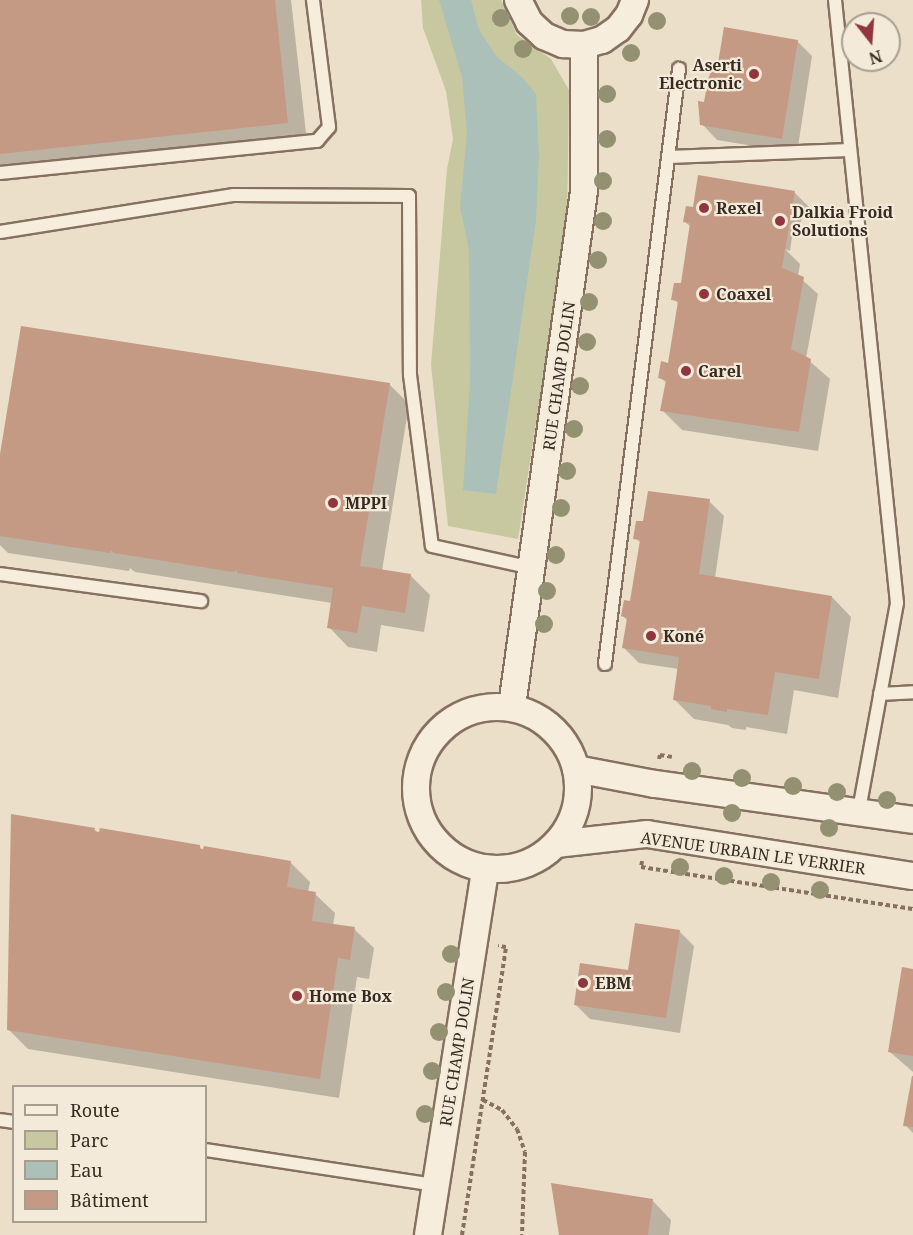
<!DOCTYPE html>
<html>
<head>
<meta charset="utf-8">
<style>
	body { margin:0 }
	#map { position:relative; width:913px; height:1235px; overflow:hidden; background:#ebdfca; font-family:"Noto Serif",serif }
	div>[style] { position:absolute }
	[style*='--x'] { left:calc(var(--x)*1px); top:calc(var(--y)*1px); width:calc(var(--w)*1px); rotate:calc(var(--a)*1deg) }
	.green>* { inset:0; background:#c7c89f }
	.water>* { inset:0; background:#aac0b8 }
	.shadow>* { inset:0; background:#0003 }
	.building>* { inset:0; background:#c59a84 }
	.path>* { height:4px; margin-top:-2px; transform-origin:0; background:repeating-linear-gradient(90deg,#867160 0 4.5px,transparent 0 7.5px) }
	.roads { filter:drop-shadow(2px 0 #867160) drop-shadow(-2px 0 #867160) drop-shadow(0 2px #867160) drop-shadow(0 -2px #867160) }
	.service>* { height:12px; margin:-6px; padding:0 6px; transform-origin:6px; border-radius:6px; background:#f6eddd }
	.minor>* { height:26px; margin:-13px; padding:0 13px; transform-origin:13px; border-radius:13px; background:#f6eddd }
	.minor>.ring { margin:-13px; padding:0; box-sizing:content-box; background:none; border:26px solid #f6eddd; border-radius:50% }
	.trees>* { width:18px; height:18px; margin:-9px; border-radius:50%; background:#949173 }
	.dots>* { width:16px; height:16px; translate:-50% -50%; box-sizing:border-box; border:3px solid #f3ead9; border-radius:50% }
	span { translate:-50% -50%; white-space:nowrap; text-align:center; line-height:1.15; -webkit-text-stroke:4.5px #f3ead9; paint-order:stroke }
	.poi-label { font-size:16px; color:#382b22; font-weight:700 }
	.right { translate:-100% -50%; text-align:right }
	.left { translate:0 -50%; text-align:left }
	.street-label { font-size:16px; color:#382b22 }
	.legend { position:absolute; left:12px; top:1085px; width:195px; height:138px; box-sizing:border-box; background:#f3ead9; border:2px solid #a89e90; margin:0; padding:8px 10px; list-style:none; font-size:18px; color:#382b22 }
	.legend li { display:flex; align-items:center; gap:12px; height:30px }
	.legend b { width:30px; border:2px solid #a89e90 }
	.north { position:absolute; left:841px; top:12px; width:60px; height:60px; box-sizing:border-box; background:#f3ead9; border:2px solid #a89e90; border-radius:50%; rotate:163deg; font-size:16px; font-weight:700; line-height:24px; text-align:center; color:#382b22 }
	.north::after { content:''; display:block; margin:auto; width:21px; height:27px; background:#8f363e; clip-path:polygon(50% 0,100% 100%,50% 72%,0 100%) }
</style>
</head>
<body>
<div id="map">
	<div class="green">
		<div style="clip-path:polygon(421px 0,501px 0,517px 35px,551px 59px,569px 90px,567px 223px,518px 539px,448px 526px,431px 365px,447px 169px,453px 139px,446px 91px,423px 28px)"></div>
	</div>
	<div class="water">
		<div style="clip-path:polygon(439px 0,471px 0,479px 30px,497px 57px,522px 77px,536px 94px,539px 156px,536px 220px,496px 494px,463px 490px,470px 382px,469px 250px,460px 207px,467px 133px,462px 77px)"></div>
	</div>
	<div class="shadow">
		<div style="clip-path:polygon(0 0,291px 0,307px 142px,0 175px)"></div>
		<div style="clip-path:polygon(797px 41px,812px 56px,797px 153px,717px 140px,702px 124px,705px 103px,718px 70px)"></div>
		<div style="clip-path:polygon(794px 192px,809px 207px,792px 237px,790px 251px,785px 249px,800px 264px,798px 276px,818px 294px,806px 358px,830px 379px,818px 451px,682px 430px,662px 410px,667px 383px,660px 378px,670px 364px,679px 304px,673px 299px,682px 287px,690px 226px,685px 222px,692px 208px)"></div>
		<div style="clip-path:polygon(389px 384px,409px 404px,382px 571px,410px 575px,430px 595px,424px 632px,381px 625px,377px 652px,348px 647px,329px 627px,332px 603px,135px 572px,130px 568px,129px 571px,8px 553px,0 545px,0 463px)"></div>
		<div style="clip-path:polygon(709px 501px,724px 516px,715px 578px,832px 597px,851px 617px,838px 698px,794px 690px,787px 734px,746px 727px,746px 730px,732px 728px,728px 725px,694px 719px,675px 700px,679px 669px,639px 663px,624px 648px,628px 621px,623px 616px,631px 604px,641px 543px,635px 538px,642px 523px)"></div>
		<div style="clip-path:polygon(94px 829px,100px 835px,200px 847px,204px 852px,290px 862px,310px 882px,308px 892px,315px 894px,335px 913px,333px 925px,354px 929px,374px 948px,369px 979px,357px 977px,339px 1098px,28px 1049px,9px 1030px)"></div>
		<div style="clip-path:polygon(679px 931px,694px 946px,680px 1033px,590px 1019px,575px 1004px,629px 972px)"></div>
		<div style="clip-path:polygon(913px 971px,913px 1072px,890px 1052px)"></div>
		<div style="clip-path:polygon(913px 1078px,913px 1133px,905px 1125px)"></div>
		<div style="clip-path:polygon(652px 1200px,671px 1220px,669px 1235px,560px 1235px)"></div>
	</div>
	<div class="building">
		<div style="clip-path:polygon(0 0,275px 0,288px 123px,0 154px)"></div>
		<div style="clip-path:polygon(724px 27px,798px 40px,782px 139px,700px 125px,698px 101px,704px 102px,708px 80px,712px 68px,717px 69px)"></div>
		<div style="clip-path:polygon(698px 175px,795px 191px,782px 268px,804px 277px,791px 349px,811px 359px,799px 432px,660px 411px,666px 380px,658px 378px,661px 361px,668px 363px,678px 301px,671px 300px,674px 283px,681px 283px,690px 223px,683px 222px,686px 206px,693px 207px)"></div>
		<div style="clip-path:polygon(21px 326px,390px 383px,360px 566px,411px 574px,405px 613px,362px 606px,357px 633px,327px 628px,333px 588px,237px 573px,237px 570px,233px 572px,114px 553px,111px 550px,110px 553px,0 536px,0 454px)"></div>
		<div style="clip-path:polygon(648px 491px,710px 499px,699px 574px,832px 596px,819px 679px,775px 672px,768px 715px,727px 709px,727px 712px,711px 709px,711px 706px,673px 700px,679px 657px,622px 648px,627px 618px,621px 616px,624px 600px,630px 601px,640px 540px,633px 539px,636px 521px,643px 521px)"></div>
		<div style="clip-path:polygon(11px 814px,95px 828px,94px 831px,99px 832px,100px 828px,200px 845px,200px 849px,203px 849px,204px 846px,291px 861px,287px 887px,316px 892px,312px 921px,355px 927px,350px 960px,338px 958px,320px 1079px,7px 1030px)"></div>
		<div style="clip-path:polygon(635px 923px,680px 930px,666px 1018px,574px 1005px,580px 963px,628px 970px)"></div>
		<div style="clip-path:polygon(902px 967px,913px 969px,913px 1056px,888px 1052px)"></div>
		<div style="clip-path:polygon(912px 1076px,913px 1076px,913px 1127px,903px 1126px)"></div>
		<div style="clip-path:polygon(551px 1183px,653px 1199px,648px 1235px,559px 1235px)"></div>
	</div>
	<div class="path">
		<div style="--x:659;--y:759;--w:4;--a:-76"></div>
		<div style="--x:660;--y:755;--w:12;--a:9"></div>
		<div style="--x:642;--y:861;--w:6;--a:99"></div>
		<div style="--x:641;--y:867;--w:275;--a:8.8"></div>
		<div style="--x:483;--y:1100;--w:21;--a:28"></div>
		<div style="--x:502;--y:1110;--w:24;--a:52"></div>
		<div style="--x:517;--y:1129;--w:24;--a:71"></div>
		<div style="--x:525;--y:1152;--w:83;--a:92.1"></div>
		<div style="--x:462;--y:1235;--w:291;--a:-81.3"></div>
		<div style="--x:506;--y:947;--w:8;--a:-173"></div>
	</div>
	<div class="roads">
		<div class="service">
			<div style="--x:835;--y:0;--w:606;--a:84.13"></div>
			<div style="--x:897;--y:603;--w:211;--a:100.4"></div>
			<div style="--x:668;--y:157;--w:182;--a:-2.2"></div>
			<div style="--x:0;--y:173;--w:319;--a:-5.8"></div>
			<div style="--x:317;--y:141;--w:18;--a:-49"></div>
			<div style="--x:329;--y:127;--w:128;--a:-97.2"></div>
			<div style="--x:0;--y:232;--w:237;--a:-9"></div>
			<div style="--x:234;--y:195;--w:175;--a:0.3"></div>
			<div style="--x:409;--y:196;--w:179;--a:89.7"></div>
			<div style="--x:410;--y:375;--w:172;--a:82.7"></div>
			<div style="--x:432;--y:546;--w:102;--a:12.4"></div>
			<div style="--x:0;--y:574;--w:203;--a:7.7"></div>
			<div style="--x:605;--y:664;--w:600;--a:-82.91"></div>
			<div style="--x:880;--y:694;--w:33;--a:-3"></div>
			<div style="--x:0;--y:1120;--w:14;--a:8"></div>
			<div style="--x:206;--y:1150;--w:233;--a:8.7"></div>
		</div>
		<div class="minor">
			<div style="--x:518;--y:0;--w:25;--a:63"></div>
			<div style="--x:529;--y:22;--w:21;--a:43"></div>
			<div style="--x:544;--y:36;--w:21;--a:23"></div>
			<div style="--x:563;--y:44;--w:21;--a:3"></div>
			<div style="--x:584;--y:45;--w:19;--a:-16"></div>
			<div style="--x:602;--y:40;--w:19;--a:-35"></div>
			<div style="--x:618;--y:29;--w:18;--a:-52"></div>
			<div style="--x:629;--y:15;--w:16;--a:-68"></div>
			<div style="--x:512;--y:706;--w:520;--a:-82.04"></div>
			<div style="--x:584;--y:191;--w:146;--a:-90"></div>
			<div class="ring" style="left:416px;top:707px;width:136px;height:136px"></div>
			<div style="--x:576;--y:769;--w:80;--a:10.8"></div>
			<div style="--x:655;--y:784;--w:260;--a:7.9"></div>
			<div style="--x:556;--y:844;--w:92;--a:-6.3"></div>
			<div style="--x:647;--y:834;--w:269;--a:9"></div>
			<div style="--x:428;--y:1235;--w:370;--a:-81.1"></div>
		</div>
	</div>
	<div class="trees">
		<div style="left:570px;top:16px"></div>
		<div style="left:591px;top:17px"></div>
		<div style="left:501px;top:18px"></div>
		<div style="left:657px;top:21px"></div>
		<div style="left:523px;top:49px"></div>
		<div style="left:631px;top:53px"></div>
		<div style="left:607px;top:94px"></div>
		<div style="left:607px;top:139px"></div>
		<div style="left:603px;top:181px"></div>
		<div style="left:603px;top:221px"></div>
		<div style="left:598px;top:260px"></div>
		<div style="left:589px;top:302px"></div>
		<div style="left:587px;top:342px"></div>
		<div style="left:580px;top:386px"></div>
		<div style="left:574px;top:429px"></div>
		<div style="left:567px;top:471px"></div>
		<div style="left:561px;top:508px"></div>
		<div style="left:556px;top:555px"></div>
		<div style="left:547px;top:591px"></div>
		<div style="left:544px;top:624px"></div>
		<div style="left:692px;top:771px"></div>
		<div style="left:742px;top:778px"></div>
		<div style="left:793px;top:786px"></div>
		<div style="left:837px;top:792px"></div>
		<div style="left:887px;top:800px"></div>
		<div style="left:732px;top:813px"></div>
		<div style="left:829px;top:828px"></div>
		<div style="left:680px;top:867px"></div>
		<div style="left:724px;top:876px"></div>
		<div style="left:771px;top:882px"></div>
		<div style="left:820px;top:890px"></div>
		<div style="left:451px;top:954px"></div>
		<div style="left:446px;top:992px"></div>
		<div style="left:439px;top:1032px"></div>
		<div style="left:432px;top:1071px"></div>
		<div style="left:425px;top:1114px"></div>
	</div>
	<div class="dots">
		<div style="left:754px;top:74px;background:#8f363e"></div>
		<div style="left:704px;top:208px;background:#8f363e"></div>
		<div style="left:780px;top:221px;background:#8f363e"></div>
		<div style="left:704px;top:294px;background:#8f363e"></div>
		<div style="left:686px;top:371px;background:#8f363e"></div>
		<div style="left:333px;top:503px;background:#8f363e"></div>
		<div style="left:651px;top:636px;background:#8f363e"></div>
		<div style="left:583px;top:983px;background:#8f363e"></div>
		<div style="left:297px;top:996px;background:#8f363e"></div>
	</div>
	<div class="poi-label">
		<span class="right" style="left:742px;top:74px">Aserti<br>Electronic</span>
		<span class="left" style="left:716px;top:208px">Rexel</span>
		<span class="left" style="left:792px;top:221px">Dalkia Froid<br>Solutions</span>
		<span class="left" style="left:716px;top:294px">Coaxel</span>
		<span class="left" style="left:698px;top:371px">Carel</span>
		<span class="left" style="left:345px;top:503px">MPPI</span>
		<span class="left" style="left:663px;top:636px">Koné</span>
		<span class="left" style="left:595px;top:983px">EBM</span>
		<span class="left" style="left:309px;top:996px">Home Box</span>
	</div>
	<div class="street-label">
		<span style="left:559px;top:376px;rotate:-82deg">RUE CHAMP DOLIN</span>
		<span style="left:753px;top:853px;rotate:8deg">AVENUE URBAIN LE VERRIER</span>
		<span style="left:457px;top:1052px;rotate:-81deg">RUE CHAMP DOLIN</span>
	</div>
	<ul class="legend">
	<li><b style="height:8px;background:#f6eddd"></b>Route</li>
	<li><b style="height:16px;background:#c7c89f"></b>Parc</li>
	<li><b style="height:16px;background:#aac0b8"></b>Eau</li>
	<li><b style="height:16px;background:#c59a84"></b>Bâtiment</li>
	</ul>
	<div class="north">N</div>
</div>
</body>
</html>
